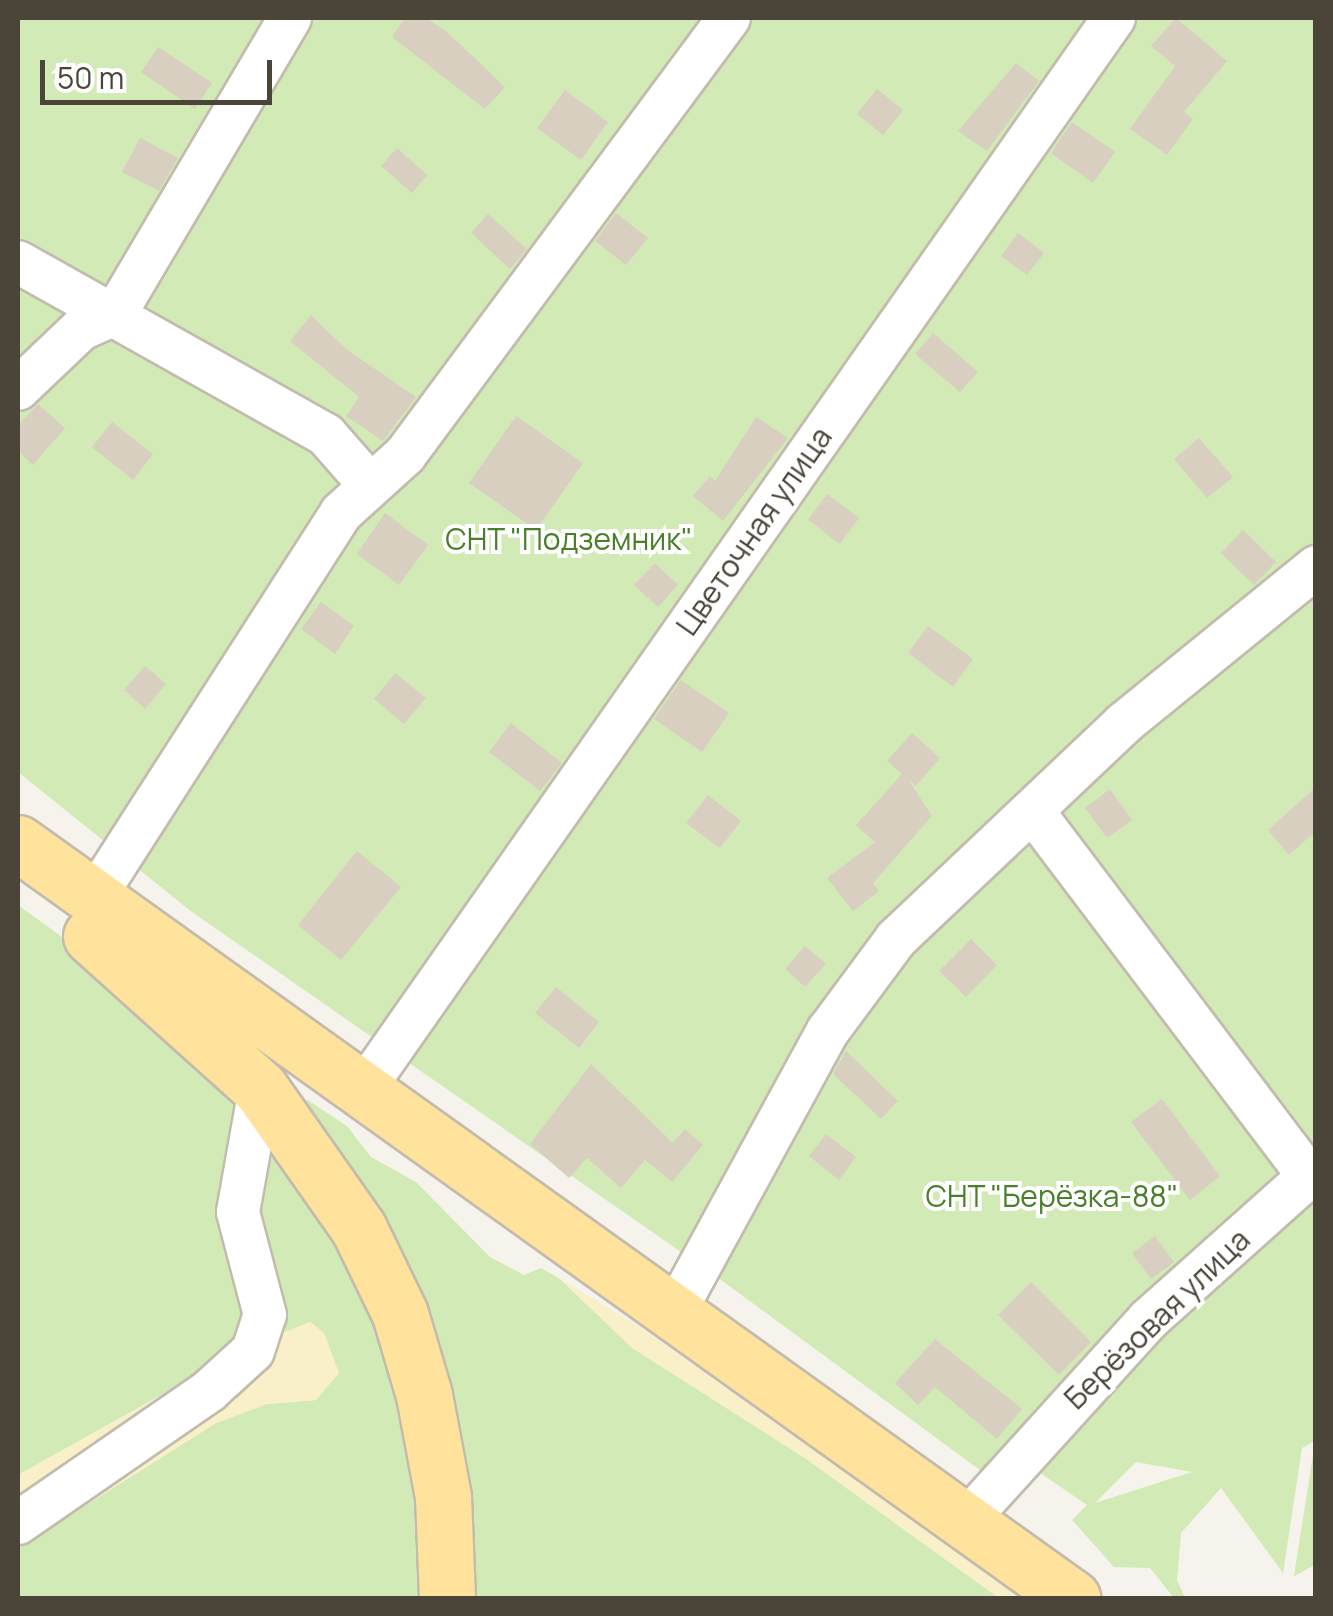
<!DOCTYPE html>
<html>
<head>
<meta charset="utf-8">
<style>
	body { margin:0 }
	#map { position:relative; width:1333px; height:1616px; overflow:hidden; background:#f6f3ec; font-family:Manrope,sans-serif }
	div>[style] { position:absolute }
	[style*='--x'] { left:calc(var(--x)*1px); top:calc(var(--y)*1px); width:calc(var(--w)*1px); rotate:calc(var(--a)*1deg) }
	.green>* { inset:0; background:#d2eab5 }
	.sand>* { inset:0; background:#f9efc9 }
	.building>* { inset:0; background:#d8cfc1 }
	.roads { filter:drop-shadow(2px 0 #c2bbae) drop-shadow(-2px 0 #c2bbae) drop-shadow(0 2px #c2bbae) drop-shadow(0 -2px #c2bbae) }
	.minor>* { height:42px; margin:-21px; padding:0 21px; transform-origin:21px; border-radius:21px; background:#fff }
	.major>* { height:55px; margin:-27.5px; padding:0 27.5px; transform-origin:27.5px; border-radius:27.5px; background:#ffe39c }
	span { translate:-50% -50%; white-space:nowrap; text-align:center; line-height:1.15; -webkit-text-stroke:8px #fff; paint-order:stroke }
	.street-label { font-size:30px; color:#4b4439 }
	.park-label { font-size:30px; color:#4a7f2a }
	.frame { position:absolute; inset:0; border:20px solid #4b4439; pointer-events:none }
	.scale { position:absolute; left:40px; top:60px; width:232px; height:45px; box-sizing:border-box; border:5px solid #4b4439; border-top:0; padding-left:12px; font-size:30px; line-height:35px; white-space:nowrap; color:#4b4439; -webkit-text-stroke:8px #fff; paint-order:stroke }
</style>
</head>
<body>
<div id="map">
	<div class="green">
		<div style="clip-path:polygon(evenodd,18px 18px,1315px 18px,1316px 1440px,1302px 1448px,1283px 1573px,1221px 1488px,1181px 1533px,1177px 1580px,1185px 1598px,1174px 1598px,1150px 1568px,1114px 1567px,1072px 1520px,1087px 1505px,1036px 1470px,1014px 1495px,717px 1277px,192px 912px,18px 772px,18px 18px,1136px 1462px,1192px 1472px,1095px 1503px,1136px 1462px)"></div>
		<div style="clip-path:polygon(18px 905px,80px 950px,240px 1100px,251px 1319px,213px 1366px,18px 1475px)"></div>
		<div style="clip-path:polygon(306px 1099px,347px 1126px,371px 1157px,416px 1182px,490px 1257px,524px 1275px,541px 1268px,560px 1279px,633px 1348px,805px 1458px,999px 1598px,469px 1598px)"></div>
		<div style="clip-path:polygon(284px 1156px,343px 1245px,397px 1379px,421px 1521px,424px 1598px,18px 1598px,18px 1548px,216px 1423px,267px 1404px,316px 1400px,324px 1334px,310px 1322px,285px 1332px,276px 1324px,251px 1185px,268px 1159px)"></div>
		<div style="clip-path:polygon(1315px 1442px,1315px 1565px,1294px 1576px)"></div>
	</div>
	<div class="sand">
		<div style="clip-path:polygon(240px 1100px,284px 1156px,267px 1159px,251px 1185px,276px 1324px,285px 1332px,310px 1322px,324px 1333px,339px 1373px,316px 1400px,267px 1404px,216px 1423px,18px 1548px,18px 1475px,213px 1367px,251px 1319px)"></div>
		<div style="clip-path:polygon(560px 1279px,643px 1329px,1023px 1598px,999px 1598px,805px 1458px,632px 1348px)"></div>
	</div>
	<div class="building">
		<div style="clip-path:polygon(405px 18px,426px 18px,446px 31px,505px 87px,485px 109px,392px 37px)"></div>
		<div style="clip-path:polygon(1176px 18px,1227px 61px,1184px 112px,1193px 119px,1167px 155px,1130px 129px,1175px 66px,1151px 46px)"></div>
		<div style="clip-path:polygon(158px 47px,212px 83px,195px 109px,141px 72px)"></div>
		<div style="clip-path:polygon(1016px 63px,1039px 81px,987px 151px,958px 131px)"></div>
		<div style="clip-path:polygon(877px 89px,903px 110px,883px 135px,857px 114px)"></div>
		<div style="clip-path:polygon(565px 90px,608px 122px,581px 160px,537px 128px)"></div>
		<div style="clip-path:polygon(1072px 122px,1115px 152px,1093px 183px,1051px 153px)"></div>
		<div style="clip-path:polygon(140px 138px,178px 158px,159px 191px,122px 172px)"></div>
		<div style="clip-path:polygon(397px 148px,427px 175px,412px 193px,381px 166px)"></div>
		<div style="clip-path:polygon(616px 213px,648px 238px,626px 265px,595px 241px)"></div>
		<div style="clip-path:polygon(488px 214px,527px 249px,510px 269px,471px 233px)"></div>
		<div style="clip-path:polygon(1018px 233px,1044px 253px,1027px 275px,1001px 256px)"></div>
		<div style="clip-path:polygon(311px 315px,346px 349px,416px 397px,383px 441px,346px 416px,359px 397px,290px 341px)"></div>
		<div style="clip-path:polygon(933px 333px,978px 372px,960px 392px,915px 354px)"></div>
		<div style="clip-path:polygon(38px 404px,65px 428px,33px 465px,18px 451px,18px 425px)"></div>
		<div style="clip-path:polygon(516px 416px,583px 463px,536px 530px,469px 483px)"></div>
		<div style="clip-path:polygon(756px 417px,788px 438px,723px 521px,693px 496px,710px 476px,715px 481px)"></div>
		<div style="clip-path:polygon(112px 422px,153px 454px,133px 480px,92px 447px)"></div>
		<div style="clip-path:polygon(1199px 438px,1233px 477px,1207px 498px,1174px 459px)"></div>
		<div style="clip-path:polygon(827px 494px,859px 518px,840px 544px,808px 520px)"></div>
		<div style="clip-path:polygon(385px 513px,428px 545px,399px 585px,357px 554px)"></div>
		<div style="clip-path:polygon(1243px 530px,1276px 562px,1254px 585px,1221px 553px)"></div>
		<div style="clip-path:polygon(655px 563px,678px 585px,658px 607px,634px 585px)"></div>
		<div style="clip-path:polygon(321px 602px,354px 626px,335px 654px,301px 629px)"></div>
		<div style="clip-path:polygon(928px 626px,973px 659px,953px 687px,908px 653px)"></div>
		<div style="clip-path:polygon(145px 666px,166px 684px,145px 709px,124px 690px)"></div>
		<div style="clip-path:polygon(395px 673px,426px 698px,404px 724px,374px 699px)"></div>
		<div style="clip-path:polygon(681px 680px,729px 713px,702px 752px,654px 719px)"></div>
		<div style="clip-path:polygon(511px 723px,562px 763px,540px 791px,489px 752px)"></div>
		<div style="clip-path:polygon(912px 733px,940px 758px,916px 786px,908px 779px,932px 816px,873px 883px,879px 891px,853px 911px,827px 878px,875px 842px,856px 825px,902px 774px,887px 761px)"></div>
		<div style="clip-path:polygon(1316px 787px,1316px 831px,1289px 855px,1268px 830px)"></div>
		<div style="clip-path:polygon(1110px 789px,1132px 820px,1107px 838px,1085px 808px)"></div>
		<div style="clip-path:polygon(708px 795px,741px 821px,720px 848px,686px 823px)"></div>
		<div style="clip-path:polygon(357px 851px,401px 887px,341px 960px,298px 925px)"></div>
		<div style="clip-path:polygon(971px 939px,997px 965px,966px 997px,939px 971px)"></div>
		<div style="clip-path:polygon(805px 946px,826px 964px,805px 987px,785px 969px)"></div>
		<div style="clip-path:polygon(556px 987px,599px 1022px,579px 1048px,535px 1013px)"></div>
		<div style="clip-path:polygon(846px 1051px,898px 1101px,881px 1119px,833px 1074px)"></div>
		<div style="clip-path:polygon(591px 1064px,673px 1143px,685px 1129px,703px 1145px,672px 1182px,645px 1160px,621px 1188px,587px 1158px,569px 1178px,530px 1144px)"></div>
		<div style="clip-path:polygon(1162px 1099px,1220px 1176px,1190px 1200px,1131px 1122px)"></div>
		<div style="clip-path:polygon(826px 1134px,856px 1157px,839px 1180px,809px 1156px)"></div>
		<div style="clip-path:polygon(1155px 1236px,1174px 1262px,1151px 1279px,1132px 1253px)"></div>
		<div style="clip-path:polygon(1031px 1282px,1091px 1342px,1059px 1375px,998px 1315px)"></div>
		<div style="clip-path:polygon(935px 1339px,1022px 1409px,997px 1439px,935px 1387px,918px 1405px,895px 1383px)"></div>
	</div>
	<div class="roads">
		<div class="minor">
			<div style="--x:18;--y:262;--w:353;--a:29.3"></div>
			<div style="--x:326;--y:435;--w:65;--a:48.7"></div>
			<div style="--x:18;--y:389;--w:87;--a:-43.6"></div>
			<div style="--x:81;--y:329;--w:37;--a:-24"></div>
			<div style="--x:115;--y:314;--w:344;--a:-59.4"></div>
			<div style="--x:1034;--y:813;--w:456;--a:52.9"></div>
			<div style="--x:94;--y:898;--w:457;--a:-57.3"></div>
			<div style="--x:341;--y:513;--w:86;--a:-42.2"></div>
			<div style="--x:405;--y:455;--w:544;--a:-53.45"></div>
			<div style="--x:363;--y:1090;--w:1309;--a:-54.99"></div>
			<div style="--x:674;--y:1313;--w:321;--a:-61.4"></div>
			<div style="--x:828;--y:1031;--w:114;--a:-53.5"></div>
			<div style="--x:896;--y:939;--w:313;--a:-43.4"></div>
			<div style="--x:1123;--y:724;--w:249;--a:-39.1"></div>
			<div style="--x:965;--y:1522;--w:273;--a:-47.8"></div>
			<div style="--x:1148;--y:1320;--w:225;--a:-41.8"></div>
			<div style="--x:18;--y:1523;--w:232;--a:-34.6"></div>
			<div style="--x:209;--y:1391;--w:59;--a:-42.3"></div>
			<div style="--x:253;--y:1351;--w:38;--a:-72"></div>
			<div style="--x:265;--y:1315;--w:106;--a:-104.7"></div>
			<div style="--x:238;--y:1212;--w:126;--a:-79.9"></div>
		</div>
		<div class="major">
			<div style="--x:18;--y:843;--w:1297;--a:35.61"></div>
			<div style="--x:91;--y:936;--w:227;--a:42"></div>
			<div style="--x:260;--y:1088;--w:172;--a:54.9"></div>
			<div style="--x:359;--y:1229;--w:94;--a:64.2"></div>
			<div style="--x:400;--y:1314;--w:84;--a:73.5"></div>
			<div style="--x:424;--y:1395;--w:104;--a:79.4"></div>
			<div style="--x:443;--y:1497;--w:101;--a:87.7"></div>
		</div>
	</div>
	<div class="street-label">
		<span style="left:754px;top:531px;rotate:-55deg">Цветочная улица</span>
		<span style="left:1157px;top:1319px;rotate:-44deg">Берёзовая улица</span>
	</div>
	<div class="park-label">
		<span style="left:569px;top:539px">СНТ "Подземник"</span>
		<span style="left:1052px;top:1196px">СНТ "Берёзка-88"</span>
	</div>
	<div class="frame"></div>
	<div class="scale">50 m</div>
</div>
</body>
</html>
